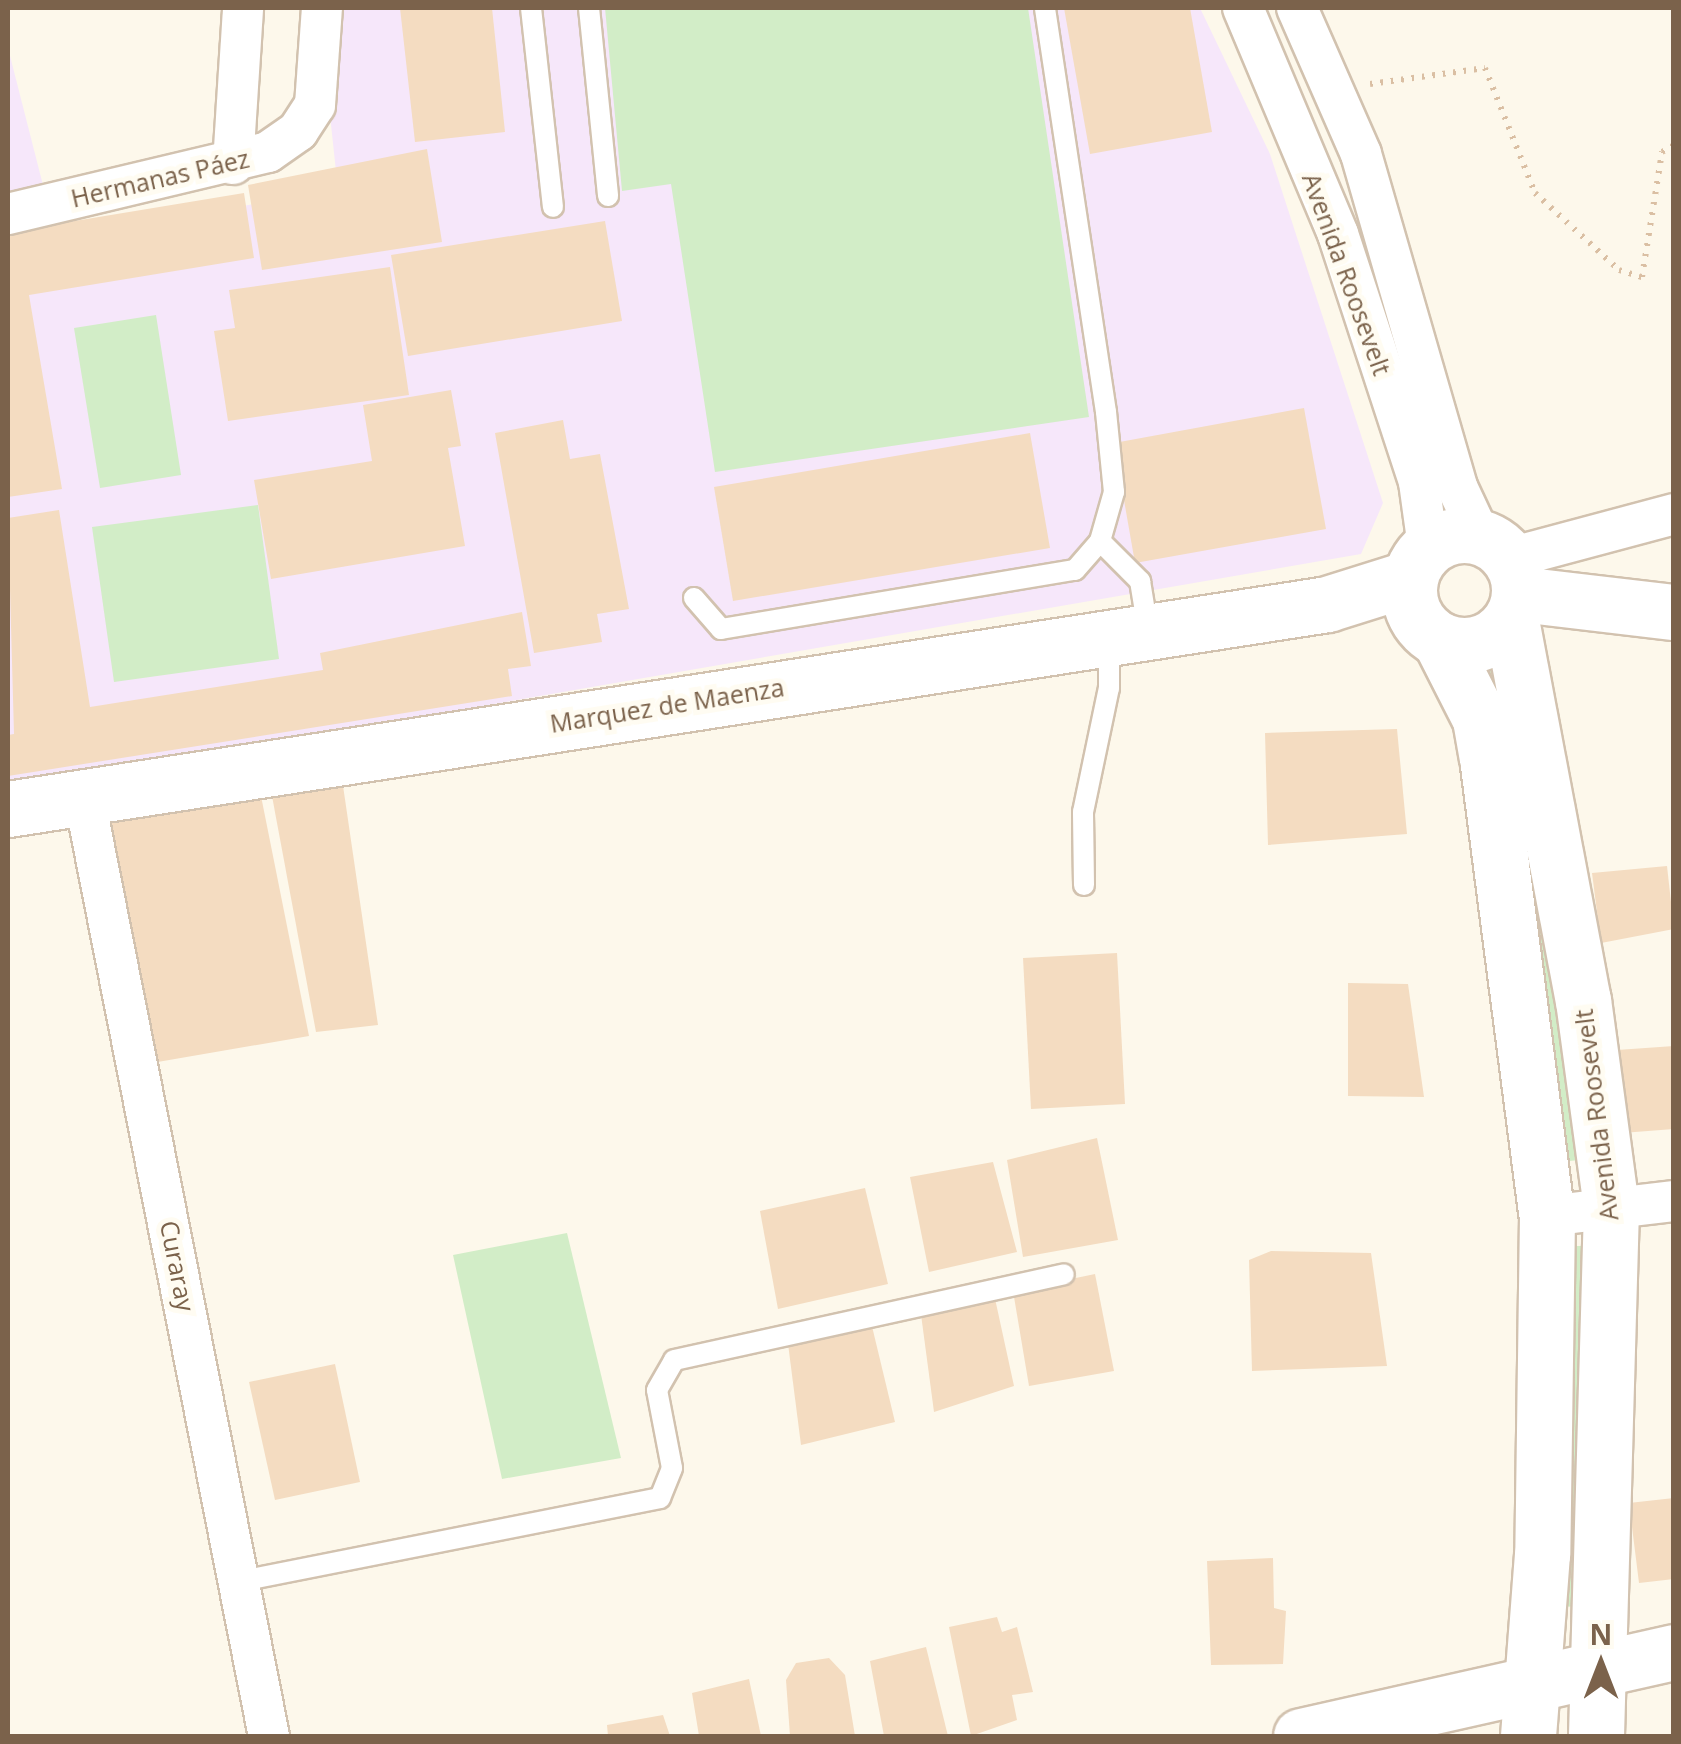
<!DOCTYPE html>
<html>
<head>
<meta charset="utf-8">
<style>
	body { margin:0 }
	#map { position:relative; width:1681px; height:1744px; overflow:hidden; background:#fdf8eb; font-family:"Open Sans",sans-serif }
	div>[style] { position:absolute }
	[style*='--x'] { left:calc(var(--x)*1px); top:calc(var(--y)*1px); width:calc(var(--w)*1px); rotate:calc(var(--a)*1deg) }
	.education>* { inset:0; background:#f6e7fa }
	.green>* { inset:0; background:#d2edc7 }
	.building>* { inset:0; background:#f4dcc1 }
	.path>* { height:6px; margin-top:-3px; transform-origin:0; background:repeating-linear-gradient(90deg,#dabfa3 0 2.5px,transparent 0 10.5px) }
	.roads { filter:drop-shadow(2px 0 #d2c2af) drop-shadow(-2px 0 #d2c2af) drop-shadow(0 2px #d2c2af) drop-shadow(0 -2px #d2c2af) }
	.lane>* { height:20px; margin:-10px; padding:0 10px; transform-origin:10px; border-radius:10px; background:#fff }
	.street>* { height:40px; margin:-20px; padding:0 20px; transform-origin:20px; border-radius:20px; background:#fff }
	.secondary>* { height:55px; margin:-27.5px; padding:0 27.5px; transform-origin:27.5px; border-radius:27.5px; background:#fff }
	.secondary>.ring { margin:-27.5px; padding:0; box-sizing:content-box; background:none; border:55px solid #fff; border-radius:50% }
	span { translate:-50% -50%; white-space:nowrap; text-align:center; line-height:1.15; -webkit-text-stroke:10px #fffcf2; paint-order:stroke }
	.street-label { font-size:25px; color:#7b624b }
	.frame { position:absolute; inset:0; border:10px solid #7b624b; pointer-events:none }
	.north { position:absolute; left:1551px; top:1614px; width:100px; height:100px; -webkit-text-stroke:8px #fffcf2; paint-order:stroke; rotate:0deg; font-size:28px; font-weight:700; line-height:40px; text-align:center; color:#7b624b }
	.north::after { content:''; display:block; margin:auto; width:35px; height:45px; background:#7b624b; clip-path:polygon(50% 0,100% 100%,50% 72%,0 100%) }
</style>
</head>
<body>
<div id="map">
	<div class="education">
		<div style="clip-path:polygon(333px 8px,1200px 8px,1270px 154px,1383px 503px,1361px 554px,8px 788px,8px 245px,338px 190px,326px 78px)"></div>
		<div style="clip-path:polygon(8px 48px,45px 193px,8px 201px)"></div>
	</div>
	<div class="green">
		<div style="clip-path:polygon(605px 8px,1028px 8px,1089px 417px,715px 472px,671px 184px,622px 191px)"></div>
		<div style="clip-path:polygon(156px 315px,181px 475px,100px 488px,74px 328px)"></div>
		<div style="clip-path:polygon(258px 505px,279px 659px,114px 682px,92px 527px)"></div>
		<div style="clip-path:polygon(1512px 651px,1580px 1160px,1558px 1162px,1512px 737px,1483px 654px)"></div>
		<div style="clip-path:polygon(567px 1233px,621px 1458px,502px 1479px,453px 1255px)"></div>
		<div style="clip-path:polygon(1560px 1246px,1597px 1246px,1587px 1608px,1562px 1606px)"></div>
	</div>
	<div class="building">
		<div style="clip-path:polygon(400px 8px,492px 8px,505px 132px,415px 142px)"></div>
		<div style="clip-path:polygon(1064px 8px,1190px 8px,1212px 132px,1090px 154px)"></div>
		<div style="clip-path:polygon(427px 149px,442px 242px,262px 270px,248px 185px)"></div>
		<div style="clip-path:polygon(244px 193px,254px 258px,29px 295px,62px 489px,8px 497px,8px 232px)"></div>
		<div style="clip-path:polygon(605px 221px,622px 321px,408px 356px,391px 255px)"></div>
		<div style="clip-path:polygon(390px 267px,409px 395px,228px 421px,214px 331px,235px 328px,229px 290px)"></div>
		<div style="clip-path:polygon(451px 390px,461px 446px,448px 448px,465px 546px,271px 579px,254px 480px,372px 461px,363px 405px)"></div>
		<div style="clip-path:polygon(1304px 408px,1326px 529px,1135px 563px,1114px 443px)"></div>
		<div style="clip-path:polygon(563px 420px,570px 459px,600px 454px,629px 609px,597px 614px,602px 642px,534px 653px,495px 433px)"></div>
		<div style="clip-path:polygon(1030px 433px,1050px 548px,733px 601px,714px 487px)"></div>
		<div style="clip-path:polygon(59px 510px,90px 707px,323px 670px,320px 653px,522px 612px,531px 666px,508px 669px,512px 696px,8px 776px,8px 735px,14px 734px,8px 518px)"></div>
		<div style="clip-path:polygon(1397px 729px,1407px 834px,1268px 845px,1265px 733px)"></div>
		<div style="clip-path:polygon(341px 772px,378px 1025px,316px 1032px,269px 780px)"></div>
		<div style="clip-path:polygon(257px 776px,309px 1036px,146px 1064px,95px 804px)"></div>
		<div style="clip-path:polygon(1667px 866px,1674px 929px,1601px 943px,1592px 873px)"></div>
		<div style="clip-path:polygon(1117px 953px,1125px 1104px,1031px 1109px,1023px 958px)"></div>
		<div style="clip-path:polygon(1348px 983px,1408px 984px,1424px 1097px,1348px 1096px)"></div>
		<div style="clip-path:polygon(1674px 1046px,1674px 1129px,1622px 1133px,1617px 1050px)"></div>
		<div style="clip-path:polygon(1097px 1138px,1118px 1240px,1023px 1257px,1007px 1160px)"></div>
		<div style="clip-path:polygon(993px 1162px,1017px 1252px,929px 1272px,910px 1177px)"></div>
		<div style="clip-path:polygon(865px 1188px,888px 1284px,778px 1309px,760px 1211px)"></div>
		<div style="clip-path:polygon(1271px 1251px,1371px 1253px,1387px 1366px,1252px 1371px,1249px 1260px)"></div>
		<div style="clip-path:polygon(1095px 1274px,1114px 1371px,1029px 1386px,1013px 1291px)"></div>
		<div style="clip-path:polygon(994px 1294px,1014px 1386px,934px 1412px,920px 1307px)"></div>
		<div style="clip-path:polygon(870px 1318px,895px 1422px,801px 1445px,787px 1336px)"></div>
		<div style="clip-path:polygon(335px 1364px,360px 1482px,275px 1500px,249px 1382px)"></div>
		<div style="clip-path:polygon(1674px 1498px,1674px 1579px,1639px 1583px,1629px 1503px)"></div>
		<div style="clip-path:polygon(1273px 1558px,1274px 1608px,1286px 1611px,1283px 1664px,1211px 1665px,1207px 1561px)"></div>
		<div style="clip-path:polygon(997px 1617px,1002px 1632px,1017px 1627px,1033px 1692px,1012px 1695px,1017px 1720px,971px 1736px,949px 1627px)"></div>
		<div style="clip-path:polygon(926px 1647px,948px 1736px,884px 1736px,870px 1661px)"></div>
		<div style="clip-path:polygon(829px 1658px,845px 1675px,855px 1736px,790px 1736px,786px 1680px,796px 1663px)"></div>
		<div style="clip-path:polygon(749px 1679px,761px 1736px,699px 1736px,692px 1693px)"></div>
		<div style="clip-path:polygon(663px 1715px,670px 1736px,608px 1736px,607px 1725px)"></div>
	</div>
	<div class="path">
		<div style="--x:1370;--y:84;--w:116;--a:-7.9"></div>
		<div style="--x:1485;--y:68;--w:135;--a:68.2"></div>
		<div style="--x:1535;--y:193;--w:114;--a:42.5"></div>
		<div style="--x:1619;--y:270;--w:24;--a:17"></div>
		<div style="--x:1642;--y:277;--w:127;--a:-80.9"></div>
		<div style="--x:1662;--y:152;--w:14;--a:-30"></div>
	</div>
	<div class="roads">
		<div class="lane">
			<div style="--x:531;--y:8;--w:200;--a:83.7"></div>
			<div style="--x:589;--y:8;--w:189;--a:84.2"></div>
			<div style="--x:1100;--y:541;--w:57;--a:45"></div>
			<div style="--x:1140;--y:581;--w:50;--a:80.7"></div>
			<div style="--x:694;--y:598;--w:41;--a:48.9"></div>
			<div style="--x:721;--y:629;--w:359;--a:-9.5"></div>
			<div style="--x:1075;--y:570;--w:38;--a:-49"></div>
			<div style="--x:1100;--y:541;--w:51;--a:-74.1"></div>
			<div style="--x:1114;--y:492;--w:80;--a:-95.7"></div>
			<div style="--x:1106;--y:412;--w:409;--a:-98.6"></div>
			<div style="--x:1084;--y:885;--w:73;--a:-90.8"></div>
			<div style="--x:1083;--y:812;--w:127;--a:-78.2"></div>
			<div style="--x:1109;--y:688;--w:48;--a:-90"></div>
			<div style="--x:241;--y:1581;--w:427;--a:-11.2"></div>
			<div style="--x:660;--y:1498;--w:32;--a:-68"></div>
			<div style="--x:672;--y:1468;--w:79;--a:-100.9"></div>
			<div style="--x:657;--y:1390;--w:34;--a:-60"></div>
			<div style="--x:674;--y:1360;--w:399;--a:-12.4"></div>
		</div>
		<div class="street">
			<div style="--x:1243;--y:8;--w:245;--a:67.2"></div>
			<div style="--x:1338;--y:234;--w:261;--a:71.9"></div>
			<div style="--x:1419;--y:482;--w:66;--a:82.1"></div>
			<div style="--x:1297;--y:8;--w:159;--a:66.3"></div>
			<div style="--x:1361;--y:154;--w:347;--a:73.9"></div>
			<div style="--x:1457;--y:487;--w:54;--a:64.9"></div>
			<div style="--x:233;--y:164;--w:156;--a:-86.3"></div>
			<div style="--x:8;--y:214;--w:267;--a:-13.4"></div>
			<div style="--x:268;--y:152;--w:37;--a:-35"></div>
			<div style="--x:298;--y:131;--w:31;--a:-57"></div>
			<div style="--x:315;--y:105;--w:97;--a:-85.9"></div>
			<div style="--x:1510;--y:558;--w:170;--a:-15"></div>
			<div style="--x:84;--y:796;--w:958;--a:78.87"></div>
			<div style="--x:1547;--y:1216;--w:128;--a:-6.7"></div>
		</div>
		<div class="secondary">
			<div class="ring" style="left:1409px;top:535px;width:55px;height:55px"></div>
			<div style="--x:1520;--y:594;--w:155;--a:6.7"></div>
			<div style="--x:1511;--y:620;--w:387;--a:79.3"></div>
			<div style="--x:1583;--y:1000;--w:210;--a:82.3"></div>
			<div style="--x:1611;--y:1208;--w:528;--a:91.63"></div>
			<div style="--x:1440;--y:640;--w:89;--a:63.1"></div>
			<div style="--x:1480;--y:719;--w:39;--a:80"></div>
			<div style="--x:1487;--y:757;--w:463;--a:82.6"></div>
			<div style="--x:1547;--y:1216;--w:338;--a:90.8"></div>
			<div style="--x:1542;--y:1554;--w:183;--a:94.4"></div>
			<div style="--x:8;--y:809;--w:1335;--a:-8.83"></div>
			<div style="--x:1327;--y:604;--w:87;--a:-17.4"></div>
			<div style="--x:1301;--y:1736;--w:382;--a:-12.7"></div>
		</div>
	</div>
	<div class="street-label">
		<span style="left:160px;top:178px;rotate:-13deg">Hermanas Páez</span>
		<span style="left:1347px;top:274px;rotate:70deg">Avenida Roosevelt</span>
		<span style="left:667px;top:705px;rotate:-9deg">Marquez de Maenza</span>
		<span style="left:1596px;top:1115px;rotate:-97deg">Avenida Roosevelt</span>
		<span style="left:178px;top:1266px;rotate:79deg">Curaray</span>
	</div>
	<div class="frame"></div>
	<div class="north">N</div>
</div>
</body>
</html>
